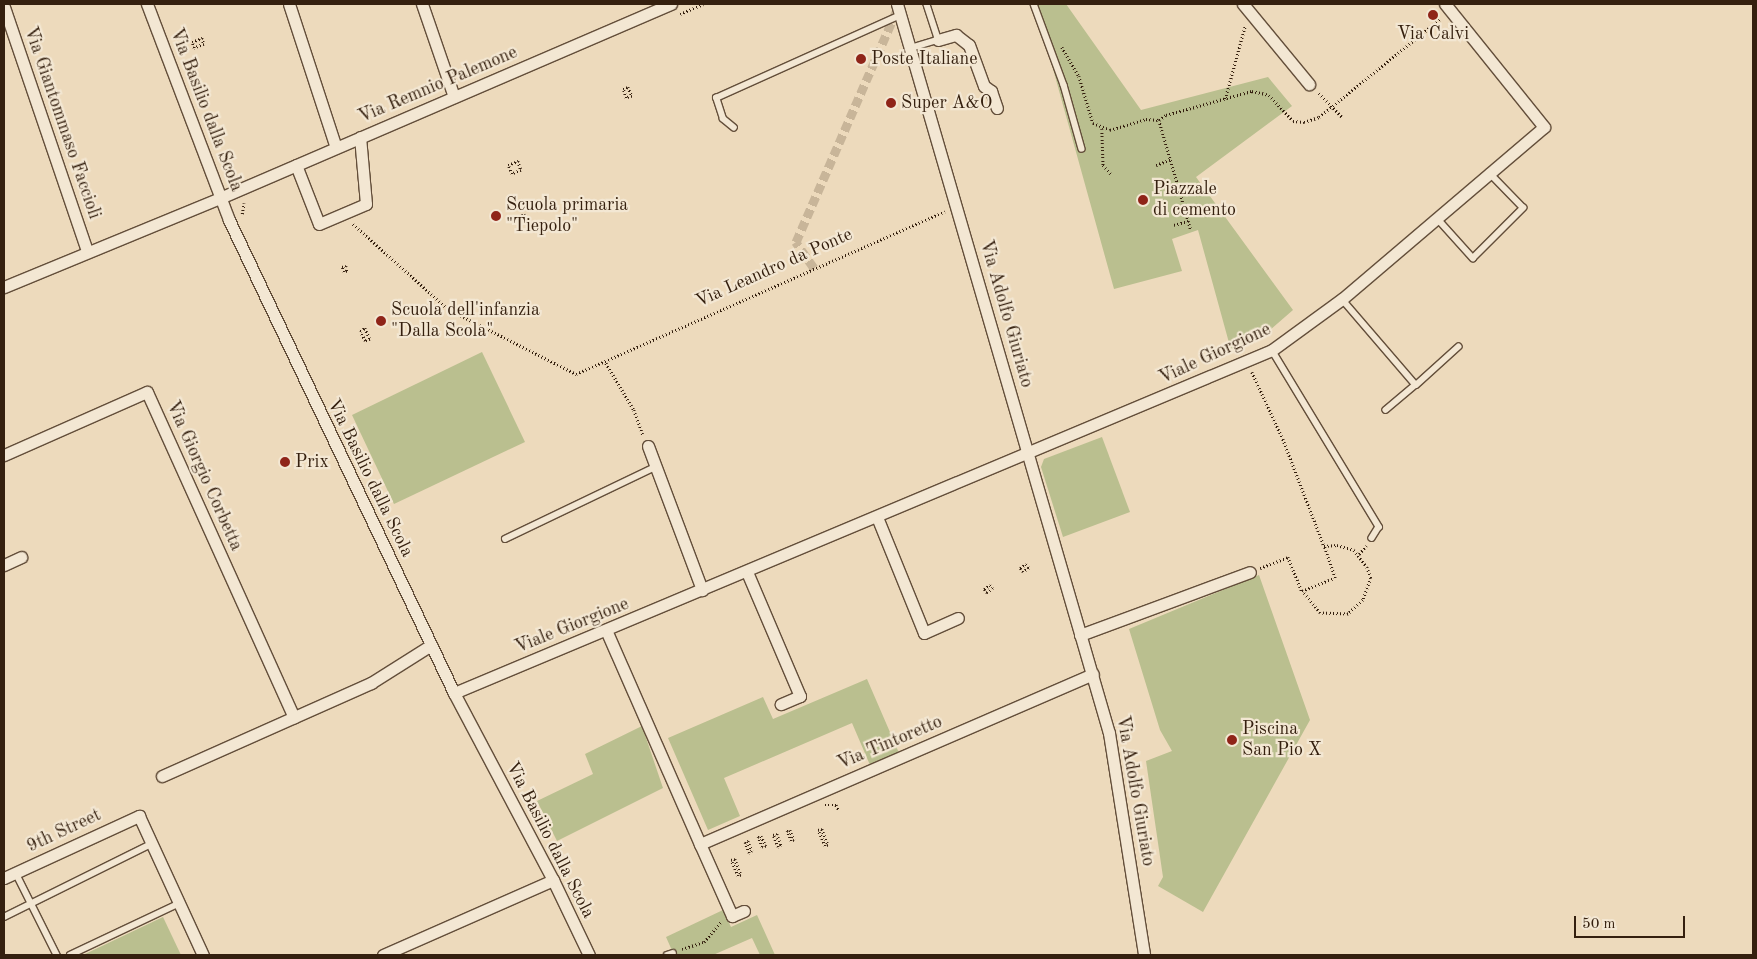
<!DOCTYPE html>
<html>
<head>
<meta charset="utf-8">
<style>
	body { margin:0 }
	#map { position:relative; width:1757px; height:959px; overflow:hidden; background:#eddabc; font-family:"Old Standard TT",serif }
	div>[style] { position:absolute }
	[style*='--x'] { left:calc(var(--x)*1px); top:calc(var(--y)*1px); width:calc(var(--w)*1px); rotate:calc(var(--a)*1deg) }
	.green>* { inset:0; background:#babf8f }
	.pedestrian-tunnel>* { height:9px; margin-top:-4.5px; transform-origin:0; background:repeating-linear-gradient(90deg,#c8b599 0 9px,transparent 0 13.5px) }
	.path>* { height:2.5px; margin-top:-1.25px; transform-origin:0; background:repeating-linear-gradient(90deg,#35200f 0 1px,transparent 0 3.5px) }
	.roads { filter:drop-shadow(1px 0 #634e3a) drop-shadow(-1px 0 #634e3a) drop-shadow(0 1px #634e3a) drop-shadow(0 -1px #634e3a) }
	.service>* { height:5.5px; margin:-2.75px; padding:0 2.75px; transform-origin:2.75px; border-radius:2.75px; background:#f3e7d3 }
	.minor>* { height:11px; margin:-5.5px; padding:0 5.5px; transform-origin:5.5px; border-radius:5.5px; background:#f3e7d3 }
	.dots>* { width:14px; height:14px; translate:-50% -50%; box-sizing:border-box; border:2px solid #f3e7d3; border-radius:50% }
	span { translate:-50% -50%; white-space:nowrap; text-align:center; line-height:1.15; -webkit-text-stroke:4.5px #f3e7d3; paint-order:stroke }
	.poi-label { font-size:18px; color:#35200f }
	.left { translate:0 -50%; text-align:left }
	.street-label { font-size:18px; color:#35200f }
	.frame { position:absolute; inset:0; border:5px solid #35200f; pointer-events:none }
	.scale { position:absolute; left:1574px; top:916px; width:111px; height:22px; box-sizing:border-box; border:2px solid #35200f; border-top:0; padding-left:6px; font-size:15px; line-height:18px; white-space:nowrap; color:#35200f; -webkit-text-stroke:4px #f3e7d3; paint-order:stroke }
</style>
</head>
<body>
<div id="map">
	<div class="green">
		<div style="clip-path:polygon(1035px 4px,1066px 4px,1141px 110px,1268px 77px,1292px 106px,1196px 177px,1293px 310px,1263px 336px,1231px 350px,1198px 230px,1172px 239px,1182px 271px,1114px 289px)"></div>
		<div style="clip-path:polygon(482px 352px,525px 442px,394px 504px,352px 415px)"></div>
		<div style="clip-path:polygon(1102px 437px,1130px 512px,1063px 537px,1041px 467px,1044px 459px)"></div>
		<div style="clip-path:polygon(1259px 575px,1310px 720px,1203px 912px,1158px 886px,1163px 877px,1146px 761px,1172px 751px,1160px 730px,1129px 629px)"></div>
		<div style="clip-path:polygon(867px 679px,899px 753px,870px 765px,852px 723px,724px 778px,740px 816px,708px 830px,668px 738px,763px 697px,773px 719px)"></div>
		<div style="clip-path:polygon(642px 726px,663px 788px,557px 841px,537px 801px,593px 774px,585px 754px)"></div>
		<div style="clip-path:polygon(723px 910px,731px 927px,757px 915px,775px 955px,760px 955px,752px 938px,713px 955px,674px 955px,666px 937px)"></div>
		<div style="clip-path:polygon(163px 917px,181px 955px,83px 955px)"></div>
	</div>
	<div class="pedestrian-tunnel">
		<div style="--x:814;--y:268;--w:32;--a:-125"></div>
		<div style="--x:796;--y:242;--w:251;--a:-66.5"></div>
	</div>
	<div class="path">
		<div style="--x:680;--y:14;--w:25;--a:-23"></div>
		<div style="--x:202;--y:38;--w:6;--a:72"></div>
		<div style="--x:204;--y:44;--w:11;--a:158"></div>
		<div style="--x:194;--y:48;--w:6;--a:-108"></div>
		<div style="--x:192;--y:42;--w:11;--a:-22"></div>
		<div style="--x:1062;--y:47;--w:34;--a:60"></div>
		<div style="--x:1079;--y:76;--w:49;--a:73.4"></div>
		<div style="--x:1093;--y:123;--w:18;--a:22"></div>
		<div style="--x:1110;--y:130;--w:38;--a:-17"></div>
		<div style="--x:1146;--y:119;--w:13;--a:4"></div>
		<div style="--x:1159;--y:120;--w:115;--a:73.8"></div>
		<div style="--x:628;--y:87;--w:10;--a:66"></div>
		<div style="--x:632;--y:96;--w:6;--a:162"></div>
		<div style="--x:626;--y:98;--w:9;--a:-108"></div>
		<div style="--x:623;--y:89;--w:5;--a:-22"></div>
		<div style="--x:1319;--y:93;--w:33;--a:46"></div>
		<div style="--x:1225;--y:99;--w:76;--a:-74.7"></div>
		<div style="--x:1159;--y:120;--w:9;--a:-36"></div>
		<div style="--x:1166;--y:115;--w:89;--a:-15.6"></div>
		<div style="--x:1252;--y:91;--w:17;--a:13"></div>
		<div style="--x:1269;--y:95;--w:35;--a:47"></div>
		<div style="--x:1293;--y:121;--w:11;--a:5"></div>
		<div style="--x:1304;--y:122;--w:16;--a:-18"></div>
		<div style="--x:1319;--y:117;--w:156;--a:-39"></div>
		<div style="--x:1102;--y:129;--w:36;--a:88"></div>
		<div style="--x:1103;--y:165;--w:13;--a:48"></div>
		<div style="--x:518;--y:161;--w:9;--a:72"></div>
		<div style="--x:521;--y:170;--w:10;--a:156"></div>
		<div style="--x:512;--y:174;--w:10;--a:-114"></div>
		<div style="--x:508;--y:165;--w:11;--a:-22"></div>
		<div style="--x:1156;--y:165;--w:17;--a:-21"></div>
		<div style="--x:242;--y:214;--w:11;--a:-80"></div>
		<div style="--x:524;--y:214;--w:7;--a:63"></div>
		<div style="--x:527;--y:220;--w:6;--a:162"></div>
		<div style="--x:521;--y:222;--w:5;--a:-112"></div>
		<div style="--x:519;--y:217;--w:6;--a:-31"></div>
		<div style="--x:353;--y:224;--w:127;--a:41.8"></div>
		<div style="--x:448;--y:309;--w:144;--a:26.9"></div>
		<div style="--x:576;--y:374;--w:403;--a:-23.8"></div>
		<div style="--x:1174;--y:225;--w:15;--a:-16"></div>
		<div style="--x:346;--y:266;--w:5;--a:79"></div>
		<div style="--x:347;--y:271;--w:3;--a:162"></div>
		<div style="--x:344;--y:272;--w:5;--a:-112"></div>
		<div style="--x:342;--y:267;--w:4;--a:-14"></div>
		<div style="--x:365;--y:328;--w:12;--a:66"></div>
		<div style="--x:370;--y:339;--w:5;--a:158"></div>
		<div style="--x:365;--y:341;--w:11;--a:-117"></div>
		<div style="--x:360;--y:331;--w:6;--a:-31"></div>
		<div style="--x:606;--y:363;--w:55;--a:59.2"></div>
		<div style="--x:634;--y:410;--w:27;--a:70"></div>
		<div style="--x:1252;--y:372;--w:74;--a:65.2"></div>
		<div style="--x:1283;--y:439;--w:115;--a:69"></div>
		<div style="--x:1324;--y:546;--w:13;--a:-4"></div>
		<div style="--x:1337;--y:545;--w:18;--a:16"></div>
		<div style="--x:1354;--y:550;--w:21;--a:53"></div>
		<div style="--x:1367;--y:567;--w:12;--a:70"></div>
		<div style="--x:1371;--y:578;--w:23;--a:110"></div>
		<div style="--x:1363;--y:600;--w:21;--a:137"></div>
		<div style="--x:1348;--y:614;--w:28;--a:-178"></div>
		<div style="--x:1320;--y:613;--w:28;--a:-129"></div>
		<div style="--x:1302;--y:591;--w:35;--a:-22"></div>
		<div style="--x:1335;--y:578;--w:34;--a:-109"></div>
		<div style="--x:1359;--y:554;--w:11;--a:-49"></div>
		<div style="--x:1026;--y:564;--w:5;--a:53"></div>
		<div style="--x:1029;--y:568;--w:7;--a:146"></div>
		<div style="--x:1023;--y:572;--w:5;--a:-127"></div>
		<div style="--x:1020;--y:568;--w:7;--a:-34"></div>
		<div style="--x:1260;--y:568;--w:30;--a:-21"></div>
		<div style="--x:1288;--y:557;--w:37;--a:68"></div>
		<div style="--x:990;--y:585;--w:4;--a:45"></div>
		<div style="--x:993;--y:588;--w:8;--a:140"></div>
		<div style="--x:987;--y:593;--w:5;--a:-127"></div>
		<div style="--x:984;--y:589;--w:7;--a:-34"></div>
		<div style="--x:825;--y:805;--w:11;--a:0"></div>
		<div style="--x:836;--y:805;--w:6;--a:59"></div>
		<div style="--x:822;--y:829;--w:17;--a:69"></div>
		<div style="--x:828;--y:845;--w:3;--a:162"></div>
		<div style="--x:825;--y:846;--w:17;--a:-114"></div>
		<div style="--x:818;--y:830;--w:4;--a:-14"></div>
		<div style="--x:790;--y:830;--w:11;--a:68"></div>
		<div style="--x:794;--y:840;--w:3;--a:162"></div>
		<div style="--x:791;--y:841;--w:11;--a:-112"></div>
		<div style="--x:787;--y:831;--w:3;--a:-18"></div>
		<div style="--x:777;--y:834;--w:12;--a:70"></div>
		<div style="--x:781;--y:845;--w:4;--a:146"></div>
		<div style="--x:778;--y:847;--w:13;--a:-113"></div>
		<div style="--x:773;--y:835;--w:4;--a:-14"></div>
		<div style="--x:761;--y:836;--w:11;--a:63"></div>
		<div style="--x:766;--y:846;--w:4;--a:166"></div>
		<div style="--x:762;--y:847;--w:11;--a:-112"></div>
		<div style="--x:758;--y:837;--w:3;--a:-18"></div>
		<div style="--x:748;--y:841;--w:11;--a:68"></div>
		<div style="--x:752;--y:851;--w:4;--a:146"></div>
		<div style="--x:749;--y:853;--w:11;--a:-112"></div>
		<div style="--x:745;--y:843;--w:4;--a:-34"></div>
		<div style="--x:735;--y:859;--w:17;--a:69"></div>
		<div style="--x:741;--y:875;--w:3;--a:162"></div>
		<div style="--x:738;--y:876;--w:17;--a:-114"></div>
		<div style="--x:731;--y:860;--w:4;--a:-14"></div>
		<div style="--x:682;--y:949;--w:23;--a:-18"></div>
		<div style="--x:704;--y:942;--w:26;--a:-50"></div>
	</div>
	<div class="roads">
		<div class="service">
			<div style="--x:1034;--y:4;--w:86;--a:69.7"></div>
			<div style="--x:1064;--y:85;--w:66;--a:74.3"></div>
			<div style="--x:911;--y:48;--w:28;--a:-17"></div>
			<div style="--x:938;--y:40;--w:38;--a:-108"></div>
			<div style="--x:734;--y:128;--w:14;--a:-141"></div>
			<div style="--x:723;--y:119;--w:22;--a:-108"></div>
			<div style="--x:716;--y:98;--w:203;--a:-24.2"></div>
			<div style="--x:1437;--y:218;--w:54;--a:48"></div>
			<div style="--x:1473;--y:258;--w:71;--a:-45"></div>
			<div style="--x:1523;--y:208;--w:49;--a:-134.2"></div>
			<div style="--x:1342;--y:299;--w:113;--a:49.3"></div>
			<div style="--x:1416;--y:385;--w:39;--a:140"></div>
			<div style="--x:1272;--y:350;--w:207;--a:58.8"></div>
			<div style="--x:1379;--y:527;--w:13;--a:122"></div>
			<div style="--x:1416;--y:385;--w:57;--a:-42.1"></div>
			<div style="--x:505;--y:539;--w:166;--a:-25.6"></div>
			<div style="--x:16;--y:873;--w:92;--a:63.4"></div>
			<div style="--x:4;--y:917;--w:166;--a:-26.4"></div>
			<div style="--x:70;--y:955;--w:122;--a:-25.3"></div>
			<div style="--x:667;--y:955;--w:6;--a:-18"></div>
		</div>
		<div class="minor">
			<div style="--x:147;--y:4;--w:231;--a:69.2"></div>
			<div style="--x:229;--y:220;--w:524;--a:64.56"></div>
			<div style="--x:454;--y:693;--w:212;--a:62.1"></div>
			<div style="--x:553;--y:880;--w:83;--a:64.4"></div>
			<div style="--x:289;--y:4;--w:151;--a:71.9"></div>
			<div style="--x:422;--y:4;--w:98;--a:71"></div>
			<div style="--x:897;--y:4;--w:759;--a:73.79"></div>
			<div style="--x:1109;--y:733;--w:225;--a:81"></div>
			<div style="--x:1243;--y:4;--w:104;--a:50.5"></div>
			<div style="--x:4;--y:7;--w:258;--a:71.2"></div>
			<div style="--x:938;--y:40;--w:19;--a:-16"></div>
			<div style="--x:956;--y:35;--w:16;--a:38"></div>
			<div style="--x:969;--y:45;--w:44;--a:69.9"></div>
			<div style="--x:984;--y:86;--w:9;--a:36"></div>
			<div style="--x:991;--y:91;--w:18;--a:71"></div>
			<div style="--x:296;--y:165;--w:63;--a:68.7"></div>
			<div style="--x:319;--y:224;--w:51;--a:-23.1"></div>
			<div style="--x:366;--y:204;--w:67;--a:-95.1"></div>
			<div style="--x:4;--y:287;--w:234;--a:-22.4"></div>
			<div style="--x:220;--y:198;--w:491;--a:-23.3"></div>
			<div style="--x:648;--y:446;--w:154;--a:69.4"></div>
			<div style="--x:4;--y:455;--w:156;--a:-23.8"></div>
			<div style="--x:147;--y:392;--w:357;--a:65.7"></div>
			<div style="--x:877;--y:517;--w:125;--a:67.9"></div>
			<div style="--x:924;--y:633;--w:37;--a:-24"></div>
			<div style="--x:4;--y:565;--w:19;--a:-25"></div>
			<div style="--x:747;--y:572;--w:135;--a:66.9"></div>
			<div style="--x:800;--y:696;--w:21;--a:157"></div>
			<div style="--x:606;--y:630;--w:234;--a:66.3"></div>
			<div style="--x:700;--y:844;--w:428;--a:-23.4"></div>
			<div style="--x:1080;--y:635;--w:181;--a:-20.3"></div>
			<div style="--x:454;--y:693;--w:887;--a:-22.75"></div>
			<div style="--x:1272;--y:350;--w:87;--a:-36.1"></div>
			<div style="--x:1342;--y:299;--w:265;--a:-40.4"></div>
			<div style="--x:1544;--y:127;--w:158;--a:-128.8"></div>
			<div style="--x:162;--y:776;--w:229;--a:-24"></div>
			<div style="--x:371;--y:683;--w:71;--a:-32.3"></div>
			<div style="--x:700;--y:844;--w:79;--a:66"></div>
			<div style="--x:732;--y:916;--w:13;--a:-23"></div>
			<div style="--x:4;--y:878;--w:149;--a:-24.7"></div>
			<div style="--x:139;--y:816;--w:153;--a:65.3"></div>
			<div style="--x:383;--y:955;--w:186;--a:-23.8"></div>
		</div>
	</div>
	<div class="dots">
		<div style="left:1433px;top:15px;background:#8f2418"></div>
		<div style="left:861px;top:59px;background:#8f2418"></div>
		<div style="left:891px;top:103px;background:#8f2418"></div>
		<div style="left:1143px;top:200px;background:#8f2418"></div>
		<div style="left:496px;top:216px;background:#8f2418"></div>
		<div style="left:381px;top:321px;background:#8f2418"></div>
		<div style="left:285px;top:462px;background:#8f2418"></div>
		<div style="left:1232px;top:740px;background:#8f2418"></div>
	</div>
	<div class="poi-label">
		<span style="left:1433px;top:34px">Via Calvi</span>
		<span class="left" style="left:871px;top:59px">Poste Italiane</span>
		<span class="left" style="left:901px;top:103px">Super A&amp;O</span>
		<span class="left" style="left:1153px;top:200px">Piazzale<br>di cemento</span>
		<span class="left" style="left:506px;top:216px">Scuola primaria<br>"Tiepolo"</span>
		<span class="left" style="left:391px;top:321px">Scuola dell'infanzia<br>"Dalla Scola"</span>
		<span class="left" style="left:295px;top:462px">Prix</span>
		<span class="left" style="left:1242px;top:740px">Piscina<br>San Pio X</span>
	</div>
	<div class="street-label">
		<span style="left:438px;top:85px;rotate:-23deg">Via Remnio Palemone</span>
		<span style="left:206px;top:110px;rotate:69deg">Via Basilio dalla Scola</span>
		<span style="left:62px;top:123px;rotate:71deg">Via Giantommaso Faccioli</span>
		<span style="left:774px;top:268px;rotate:-24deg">Via Leandro da Ponte</span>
		<span style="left:1006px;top:314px;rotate:74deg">Via Adolfo Giuriato</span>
		<span style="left:1215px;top:354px;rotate:-25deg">Viale Giorgione</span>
		<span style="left:204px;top:476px;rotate:66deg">Via Giorgio Corbetta</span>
		<span style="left:370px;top:478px;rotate:64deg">Via Basilio dalla Scola</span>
		<span style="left:572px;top:626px;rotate:-22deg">Viale Giorgione</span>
		<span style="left:890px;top:743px;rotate:-23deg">Via Tintoretto</span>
		<span style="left:1135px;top:791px;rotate:80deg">Via Adolfo Giuriato</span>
		<span style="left:64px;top:831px;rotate:-25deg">9th Street</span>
		<span style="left:550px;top:840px;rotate:63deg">Via Basilio dalla Scola</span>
	</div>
	<div class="frame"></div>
	<div class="scale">50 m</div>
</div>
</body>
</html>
